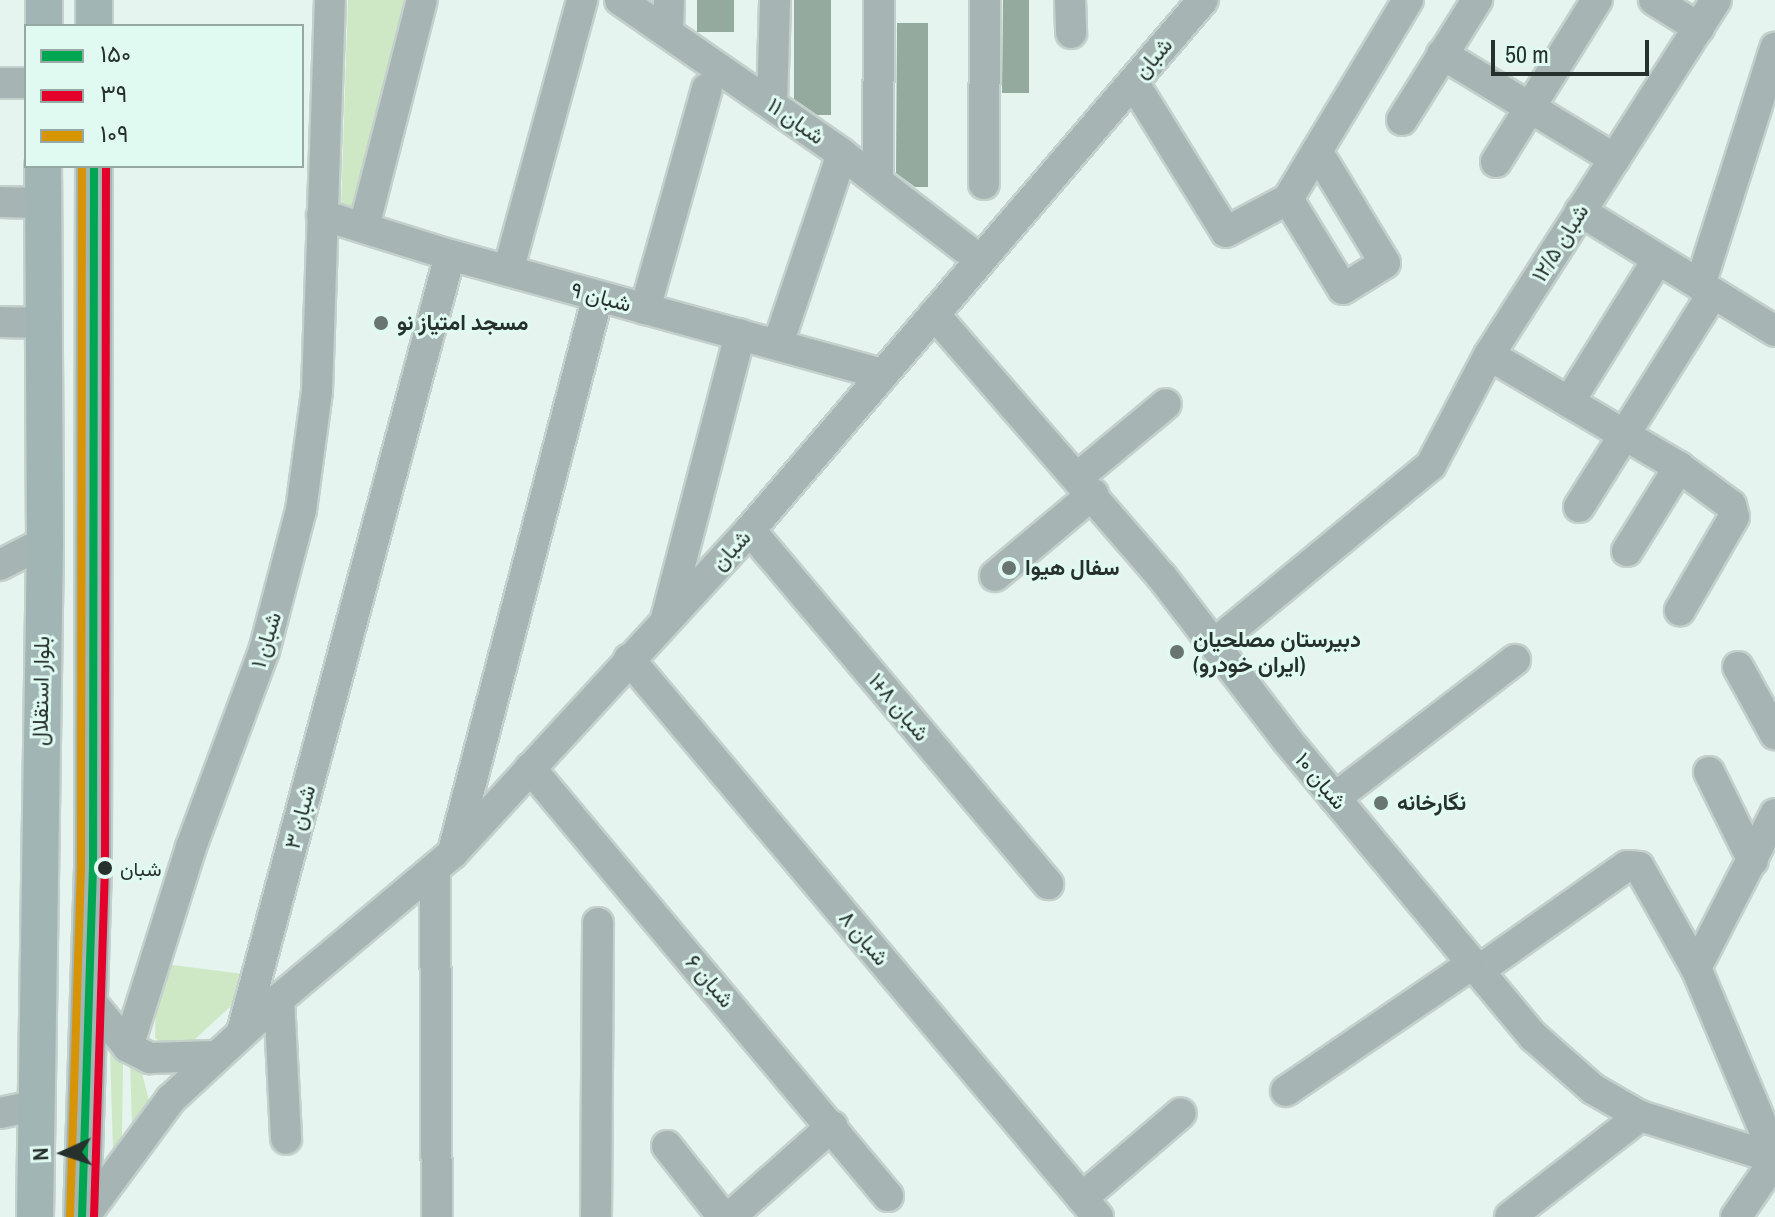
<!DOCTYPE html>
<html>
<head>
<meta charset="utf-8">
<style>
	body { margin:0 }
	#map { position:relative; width:1775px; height:1217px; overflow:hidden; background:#e6f4ef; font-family:"Archivo Narrow",Vazirmatn,sans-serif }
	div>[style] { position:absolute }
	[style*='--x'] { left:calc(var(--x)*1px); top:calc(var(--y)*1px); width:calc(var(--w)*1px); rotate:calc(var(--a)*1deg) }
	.green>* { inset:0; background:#cee8c6 }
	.building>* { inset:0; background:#95aa9f }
	.roads { filter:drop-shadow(2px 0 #c4d0cb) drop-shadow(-2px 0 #c4d0cb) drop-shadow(0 2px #c4d0cb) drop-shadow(0 -2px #c4d0cb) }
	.minor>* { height:30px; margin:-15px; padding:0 15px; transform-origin:15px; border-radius:15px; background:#a6b5b4 }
	.major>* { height:36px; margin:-18px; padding:0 18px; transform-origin:18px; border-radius:18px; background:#a1b5b4 }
	.bus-1>* { height:8px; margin:-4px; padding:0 4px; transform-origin:4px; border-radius:4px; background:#00a651 }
	.bus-2>* { height:8px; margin:-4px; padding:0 4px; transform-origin:4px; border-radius:4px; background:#e4002b }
	.bus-3>* { height:8px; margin:-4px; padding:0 4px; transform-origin:4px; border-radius:4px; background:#d89407 }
	.dots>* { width:22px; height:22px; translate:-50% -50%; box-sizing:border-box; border:4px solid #e0faf1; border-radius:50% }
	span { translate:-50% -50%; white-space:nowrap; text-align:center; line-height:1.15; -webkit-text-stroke:6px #e0faf1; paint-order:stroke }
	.bus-label { font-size:20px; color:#26302d }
	.left { translate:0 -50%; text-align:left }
	.street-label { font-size:22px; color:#26302d }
	.poi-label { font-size:22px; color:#26302d; font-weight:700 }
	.legend { position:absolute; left:24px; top:24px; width:280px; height:144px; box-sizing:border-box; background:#e0faf1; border:2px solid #96a9a3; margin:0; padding:10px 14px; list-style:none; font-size:24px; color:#26302d }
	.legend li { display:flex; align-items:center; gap:16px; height:40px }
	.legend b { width:40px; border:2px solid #96a9a3 }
	.north { position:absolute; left:24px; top:1113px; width:80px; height:80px; -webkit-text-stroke:6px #e0faf1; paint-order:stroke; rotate:267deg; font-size:22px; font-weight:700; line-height:32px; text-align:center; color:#26302d }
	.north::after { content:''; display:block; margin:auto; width:28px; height:36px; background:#26302d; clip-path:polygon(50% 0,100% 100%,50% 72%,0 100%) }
	.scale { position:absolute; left:1491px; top:40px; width:158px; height:36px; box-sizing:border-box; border:4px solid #26302d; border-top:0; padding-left:10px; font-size:24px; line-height:28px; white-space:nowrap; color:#26302d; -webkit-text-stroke:6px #e0faf1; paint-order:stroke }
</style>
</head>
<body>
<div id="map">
	<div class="green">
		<div style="clip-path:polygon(348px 0,409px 0,354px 211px,341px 208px)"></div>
		<div style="clip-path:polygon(165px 964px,243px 974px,232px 1005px,193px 1041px,165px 1045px,155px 1038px,156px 998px)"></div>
		<div style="clip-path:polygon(110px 1052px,123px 1064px,122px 1136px,113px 1150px)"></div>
		<div style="clip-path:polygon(130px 1062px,141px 1069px,149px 1101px,132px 1124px)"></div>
	</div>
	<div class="building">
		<div style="clip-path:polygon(697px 0,734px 0,734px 32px,697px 32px)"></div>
		<div style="clip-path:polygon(794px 0,831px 0,831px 115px,817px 115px,794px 99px)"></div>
		<div style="clip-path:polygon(1003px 0,1029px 0,1029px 93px,1002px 93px)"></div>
		<div style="clip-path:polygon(897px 23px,928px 23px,928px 187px,915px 187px,896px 173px)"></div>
	</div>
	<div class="roads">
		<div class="minor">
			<div style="--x:620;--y:0;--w:270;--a:34.7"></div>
			<div style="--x:842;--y:154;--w:156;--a:37.5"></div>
			<div style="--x:1070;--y:0;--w:33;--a:88"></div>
			<div style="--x:1654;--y:0;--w:53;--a:31.9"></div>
			<div style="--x:668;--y:30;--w:30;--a:-88"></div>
			<div style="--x:1442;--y:54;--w:202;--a:31.3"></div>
			<div style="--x:1133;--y:82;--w:176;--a:58.2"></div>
			<div style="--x:1226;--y:232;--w:70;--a:-28"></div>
			<div style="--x:1288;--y:199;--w:232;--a:-58.9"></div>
			<div style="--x:0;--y:83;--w:26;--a:0"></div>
			<div style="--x:772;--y:104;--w:104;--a:-88.3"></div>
			<div style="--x:1402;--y:120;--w:142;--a:-58"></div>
			<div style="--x:1496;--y:162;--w:191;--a:-58.1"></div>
			<div style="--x:878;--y:181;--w:181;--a:-89.7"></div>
			<div style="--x:984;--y:184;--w:184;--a:-89.7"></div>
			<div style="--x:1288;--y:199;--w:105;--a:58.6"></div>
			<div style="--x:1343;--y:289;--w:49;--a:-31.8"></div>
			<div style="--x:1385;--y:263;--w:131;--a:-121.3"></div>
			<div style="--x:0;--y:202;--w:43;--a:1.3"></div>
			<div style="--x:1580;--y:211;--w:229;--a:31.6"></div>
			<div style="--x:322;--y:215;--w:134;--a:17.4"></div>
			<div style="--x:450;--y:255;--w:447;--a:15.4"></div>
			<div style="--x:364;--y:227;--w:234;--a:-75.7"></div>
			<div style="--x:508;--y:271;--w:281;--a:-74.7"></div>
			<div style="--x:1700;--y:285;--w:249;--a:-72.4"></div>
			<div style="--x:645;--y:309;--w:229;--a:-74.3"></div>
			<div style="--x:934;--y:314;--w:348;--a:49.1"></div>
			<div style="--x:1162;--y:577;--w:205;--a:52.5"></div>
			<div style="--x:1287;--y:740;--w:386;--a:50.3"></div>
			<div style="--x:1534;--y:1037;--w:79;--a:41.4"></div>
			<div style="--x:1593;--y:1089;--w:54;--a:29.9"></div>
			<div style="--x:1640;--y:1116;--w:141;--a:17.3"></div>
			<div style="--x:0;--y:322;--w:44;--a:1.3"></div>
			<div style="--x:778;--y:344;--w:200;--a:-71.4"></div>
			<div style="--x:1489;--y:355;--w:221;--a:30.5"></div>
			<div style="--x:1679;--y:467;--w:64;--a:36.2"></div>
			<div style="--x:1731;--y:505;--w:12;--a:76"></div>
			<div style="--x:1734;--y:517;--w:108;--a:120.1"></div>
			<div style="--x:1569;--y:402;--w:168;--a:-58.1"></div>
			<div style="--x:1078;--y:477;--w:114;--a:-39.7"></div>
			<div style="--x:1579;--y:507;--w:252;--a:-57.9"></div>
			<div style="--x:750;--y:530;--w:463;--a:49.9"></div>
			<div style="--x:1627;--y:551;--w:99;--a:-58.2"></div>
			<div style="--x:0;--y:565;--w:51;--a:-27.1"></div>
			<div style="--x:995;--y:576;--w:128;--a:-39.9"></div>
			<div style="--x:667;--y:615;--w:290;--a:-75.4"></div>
			<div style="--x:1214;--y:644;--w:281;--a:-39.5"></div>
			<div style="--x:1431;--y:465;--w:124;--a:-62.2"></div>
			<div style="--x:1489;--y:355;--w:421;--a:-57.4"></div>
			<div style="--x:629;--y:659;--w:729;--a:49.95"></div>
			<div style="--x:1738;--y:667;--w:77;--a:61.1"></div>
			<div style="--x:530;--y:768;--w:558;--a:50.09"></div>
			<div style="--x:1709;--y:772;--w:99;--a:63.7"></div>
			<div style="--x:1335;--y:798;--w:227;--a:-37.5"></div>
			<div style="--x:454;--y:848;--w:570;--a:-75.38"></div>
			<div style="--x:435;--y:869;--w:348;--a:89.7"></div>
			<div style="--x:1696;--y:968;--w:173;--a:-62.8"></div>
			<div style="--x:1478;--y:971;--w:182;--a:-35.2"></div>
			<div style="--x:1627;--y:866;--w:12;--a:5"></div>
			<div style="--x:1639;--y:867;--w:116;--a:60.6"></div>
			<div style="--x:1696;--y:968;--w:204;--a:67.2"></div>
			<div style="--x:87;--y:997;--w:65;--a:50.6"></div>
			<div style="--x:128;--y:1047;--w:25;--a:27"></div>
			<div style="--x:150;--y:1058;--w:65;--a:-1.8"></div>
			<div style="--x:279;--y:999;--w:140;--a:87.1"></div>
			<div style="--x:242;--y:1032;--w:804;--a:-75.01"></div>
			<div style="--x:128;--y:1047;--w:210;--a:-72.5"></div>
			<div style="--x:191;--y:847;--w:209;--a:-69.6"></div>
			<div style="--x:264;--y:651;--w:146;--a:-75.3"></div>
			<div style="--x:301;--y:510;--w:120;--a:-82.3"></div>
			<div style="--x:317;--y:391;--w:391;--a:-88.1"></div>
			<div style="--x:1286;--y:1091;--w:225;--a:-34.3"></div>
			<div style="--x:0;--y:1113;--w:38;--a:-12"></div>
			<div style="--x:667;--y:1146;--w:90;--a:51.7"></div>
			<div style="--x:1082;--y:1198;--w:130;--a:-40.6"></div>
			<div style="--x:84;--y:1217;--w:147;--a:-53.6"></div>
			<div style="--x:171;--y:1099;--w:147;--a:-42.8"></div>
			<div style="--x:279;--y:999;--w:226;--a:-40"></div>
			<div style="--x:452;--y:854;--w:440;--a:-47.4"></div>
			<div style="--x:750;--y:530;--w:697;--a:-49.48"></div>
			<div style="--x:596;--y:1217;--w:294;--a:-89.6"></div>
			<div style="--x:730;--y:1217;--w:137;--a:-41.7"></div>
			<div style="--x:1510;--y:1217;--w:165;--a:-37.8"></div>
			<div style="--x:1736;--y:1217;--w:69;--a:-55.6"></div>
		</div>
		<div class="major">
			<div style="--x:94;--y:0;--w:26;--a:90"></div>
			<div style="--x:44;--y:26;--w:26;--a:-90"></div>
			<div style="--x:35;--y:1217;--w:675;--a:-89.15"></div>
			<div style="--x:45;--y:542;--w:376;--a:-90.3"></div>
			<div style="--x:82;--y:1217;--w:347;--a:-88.2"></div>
			<div style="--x:93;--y:870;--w:704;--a:-89.92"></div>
		</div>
	</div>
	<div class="bus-1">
		<div style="--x:82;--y:1217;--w:347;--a:-88.2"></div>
		<div style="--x:93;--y:870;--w:704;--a:-89.92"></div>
	</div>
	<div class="bus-2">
		<div style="--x:94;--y:1217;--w:347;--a:-88.2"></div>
		<div style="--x:105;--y:870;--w:704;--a:-89.92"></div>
	</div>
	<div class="bus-3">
		<div style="--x:70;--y:1217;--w:347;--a:-88.2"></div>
		<div style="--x:81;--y:870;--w:704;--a:-89.92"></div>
	</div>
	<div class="dots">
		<div style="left:381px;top:323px;background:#697571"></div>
		<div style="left:1009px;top:568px;background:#697571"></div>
		<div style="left:1177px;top:652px;background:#697571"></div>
		<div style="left:1381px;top:803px;background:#697571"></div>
		<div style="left:105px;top:868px;background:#26302d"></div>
	</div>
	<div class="bus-label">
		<span class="left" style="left:120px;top:868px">شبان</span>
	</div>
	<div class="street-label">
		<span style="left:1153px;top:58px;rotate:-49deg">شبان</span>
		<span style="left:796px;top:121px;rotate:35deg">۱۱ شبان</span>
		<span style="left:1560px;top:243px;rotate:-58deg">۱۲/۵ شبان</span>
		<span style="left:601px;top:297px;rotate:15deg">۹ شبان</span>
		<span style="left:731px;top:550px;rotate:-47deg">شبان</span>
		<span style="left:266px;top:640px;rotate:-73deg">۱ شبان</span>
		<span style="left:41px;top:691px;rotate:-89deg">بلوار استقلال</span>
		<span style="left:899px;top:707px;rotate:50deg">۱+۸ شبان</span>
		<span style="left:1321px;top:781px;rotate:50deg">۱۰ شبان</span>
		<span style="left:300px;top:817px;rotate:-75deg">۳ شبان</span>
		<span style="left:864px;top:938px;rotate:50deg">۸ شبان</span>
		<span style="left:710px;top:981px;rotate:50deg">۶ شبان</span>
	</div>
	<div class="poi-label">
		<span class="left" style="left:397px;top:323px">مسجد امتیاز نو</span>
		<span class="left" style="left:1025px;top:568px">سفال هیوا</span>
		<span class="left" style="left:1193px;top:652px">دبیرستان مصلحیان<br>(ایران خودرو)</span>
		<span class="left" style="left:1397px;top:803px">نگارخانه</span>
	</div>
	<ul class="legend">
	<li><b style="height:10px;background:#00a651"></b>۱۵۰</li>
	<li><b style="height:10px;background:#e4002b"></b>۳۹</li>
	<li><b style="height:10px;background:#d89407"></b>۱۰۹</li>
	</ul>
	<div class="north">N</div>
	<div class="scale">50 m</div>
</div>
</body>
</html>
